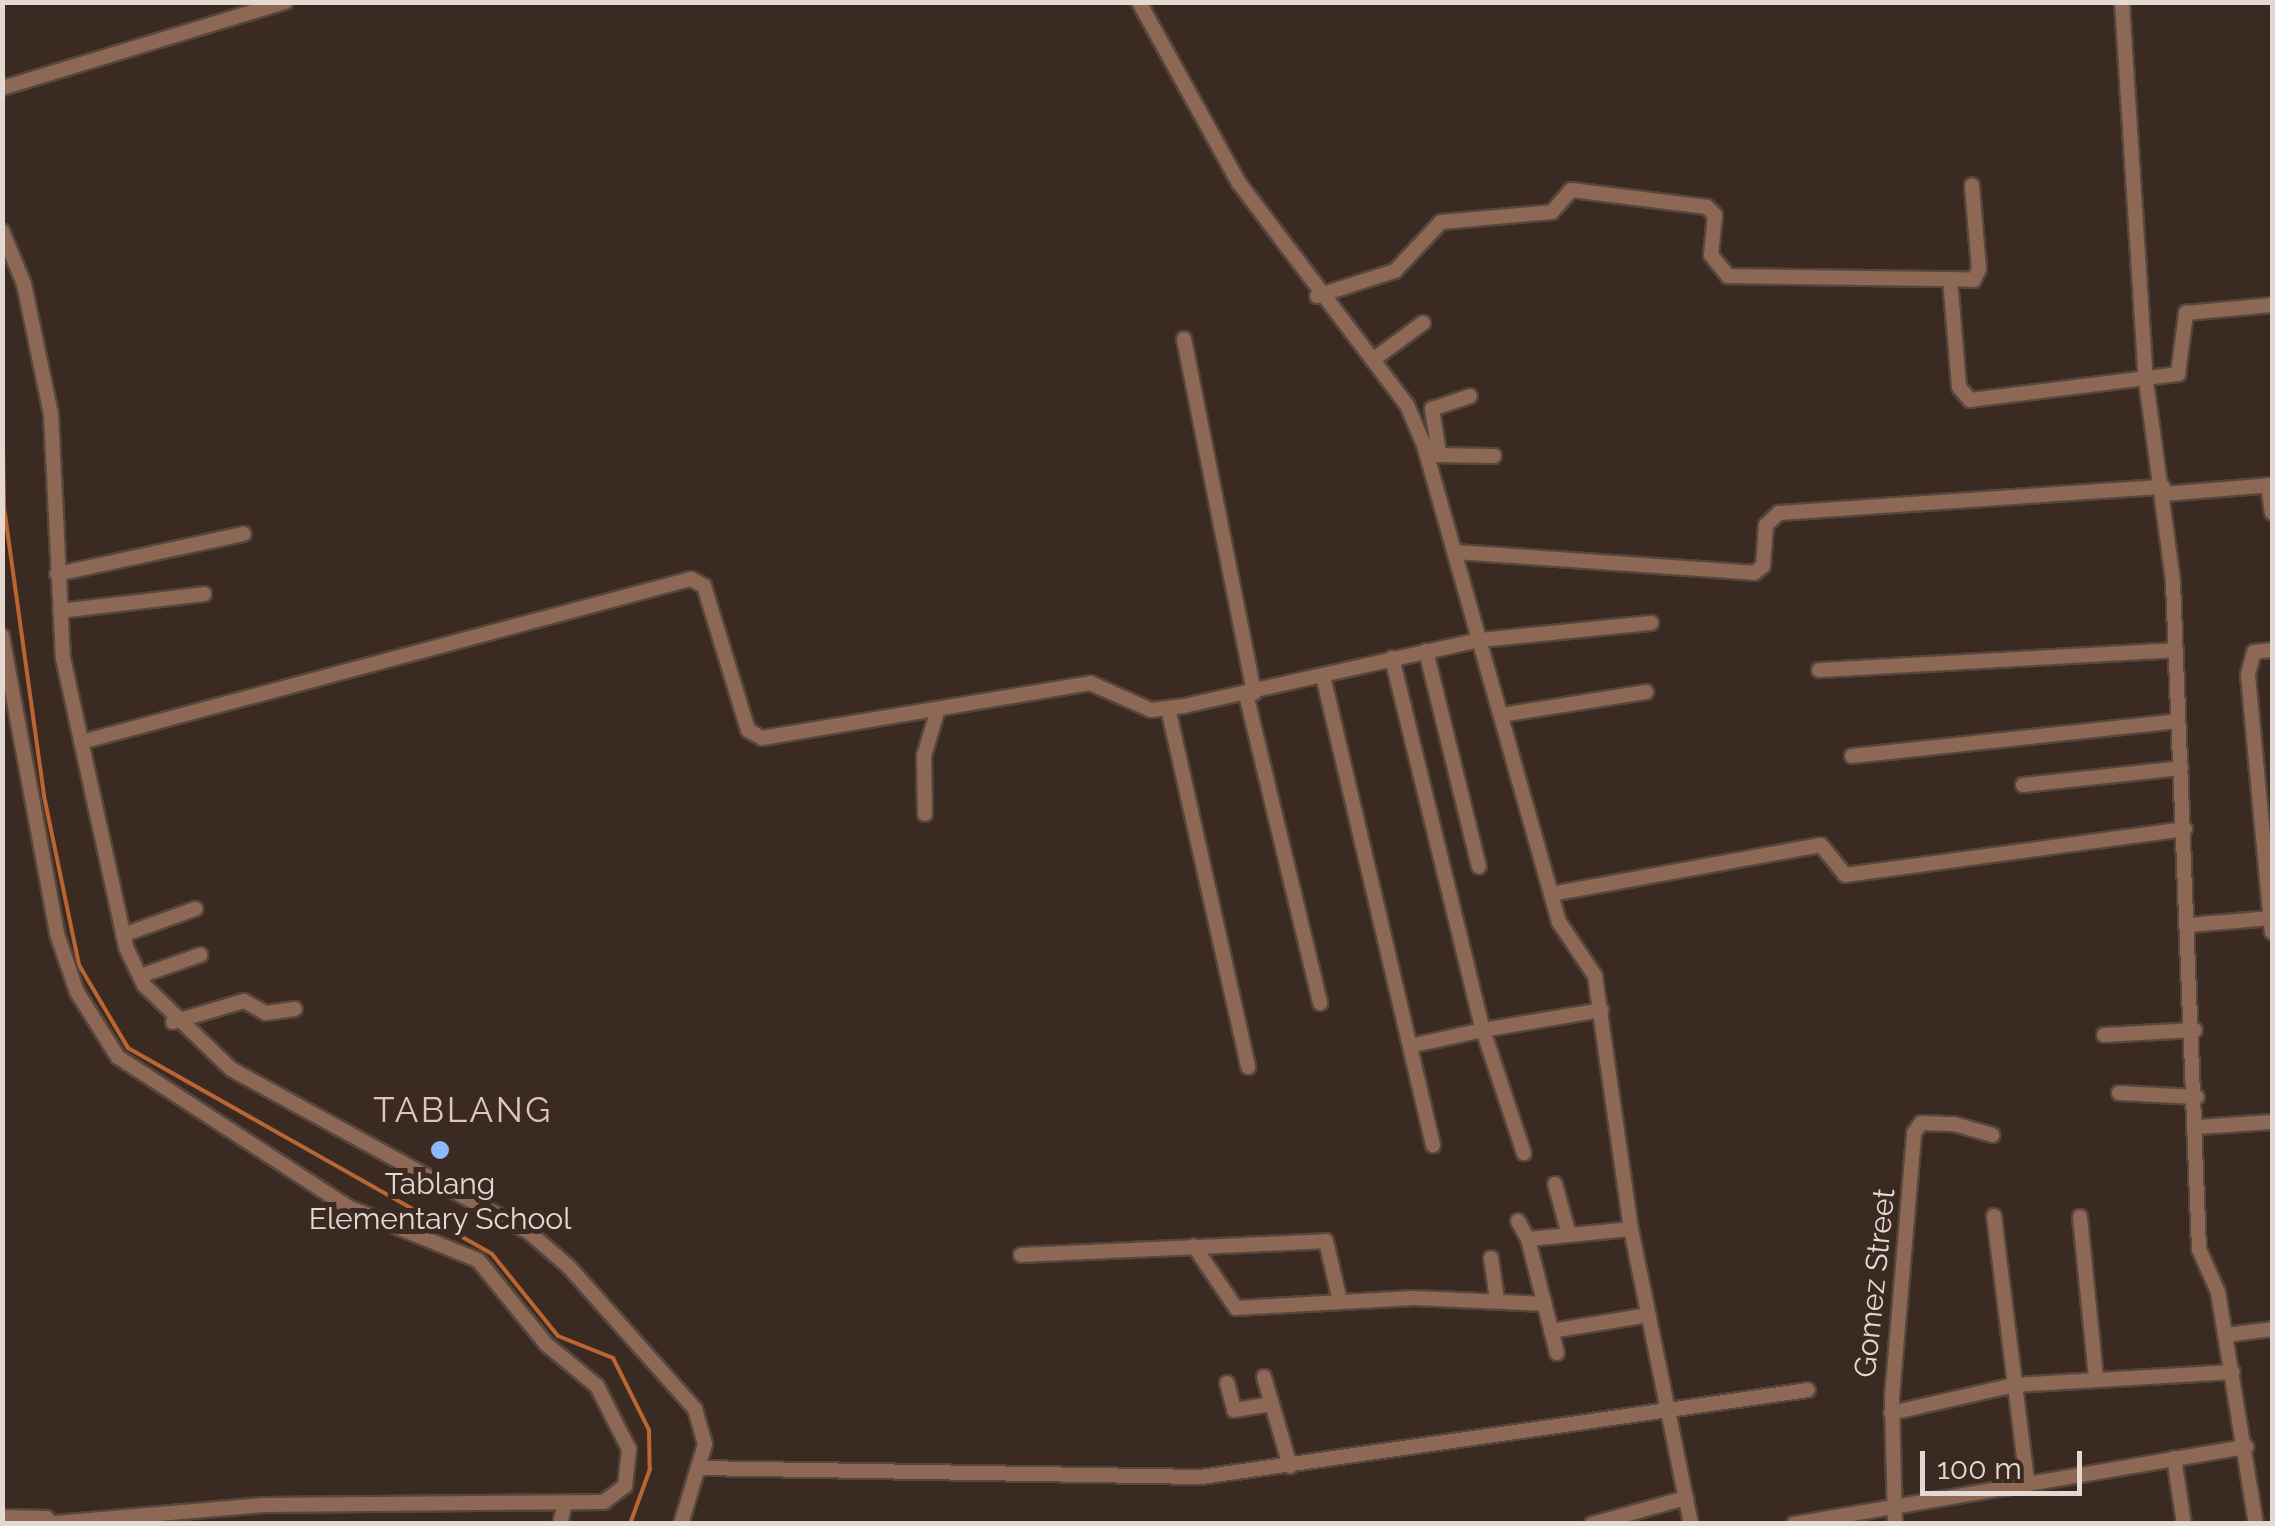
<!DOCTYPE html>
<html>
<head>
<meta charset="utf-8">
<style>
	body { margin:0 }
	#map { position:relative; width:2275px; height:1526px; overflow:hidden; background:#3b2a21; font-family:Raleway,sans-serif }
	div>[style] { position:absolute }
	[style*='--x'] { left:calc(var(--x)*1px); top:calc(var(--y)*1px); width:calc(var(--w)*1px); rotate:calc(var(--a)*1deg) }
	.stream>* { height:4px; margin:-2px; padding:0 2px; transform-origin:2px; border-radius:2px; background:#ba6633 }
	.roads { filter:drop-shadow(2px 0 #56463d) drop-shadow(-2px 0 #56463d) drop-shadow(0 2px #56463d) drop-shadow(0 -2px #56463d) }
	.minor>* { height:14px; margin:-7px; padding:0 7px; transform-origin:7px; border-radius:7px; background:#8d6854 }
	.dots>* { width:28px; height:28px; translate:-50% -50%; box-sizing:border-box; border:5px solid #3b2a21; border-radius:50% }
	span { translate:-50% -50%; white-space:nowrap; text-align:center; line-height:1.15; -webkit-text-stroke:10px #3b2a21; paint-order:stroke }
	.poi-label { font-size:30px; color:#e3d8d2 }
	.street-label { font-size:30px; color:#e3d8d2 }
	.quarter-label { font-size:35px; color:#dcc7bb; letter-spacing:2.5px }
	.frame { position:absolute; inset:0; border:5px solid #e3d8d2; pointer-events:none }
	.scale { position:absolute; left:1920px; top:1451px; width:162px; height:45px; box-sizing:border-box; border:5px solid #e3d8d2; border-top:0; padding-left:12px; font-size:30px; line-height:35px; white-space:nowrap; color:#e3d8d2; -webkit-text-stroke:8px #3b2a21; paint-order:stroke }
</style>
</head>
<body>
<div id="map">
	<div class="stream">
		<div style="--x:2;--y:399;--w:108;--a:88.9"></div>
		<div style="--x:4;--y:507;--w:292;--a:82.1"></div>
		<div style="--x:44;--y:796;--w:173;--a:78.3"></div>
		<div style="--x:79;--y:965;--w:96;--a:59.4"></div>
		<div style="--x:128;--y:1048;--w:418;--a:29.5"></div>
		<div style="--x:492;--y:1254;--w:105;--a:51.2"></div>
		<div style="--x:558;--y:1336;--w:59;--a:21.8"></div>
		<div style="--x:613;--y:1358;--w:80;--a:63.4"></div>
		<div style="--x:649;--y:1430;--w:39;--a:89"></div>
		<div style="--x:650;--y:1469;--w:59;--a:110"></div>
	</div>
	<div class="roads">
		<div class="minor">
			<div style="--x:1139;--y:2;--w:207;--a:61.1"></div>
			<div style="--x:1239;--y:183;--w:278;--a:52.9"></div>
			<div style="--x:1407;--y:405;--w:43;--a:67"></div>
			<div style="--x:1424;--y:445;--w:496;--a:74.2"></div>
			<div style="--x:1559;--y:922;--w:65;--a:56.3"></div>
			<div style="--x:1595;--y:976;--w:256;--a:81.9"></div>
			<div style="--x:1631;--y:1229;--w:301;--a:78.5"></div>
			<div style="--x:2122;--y:2;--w:380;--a:86.4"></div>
			<div style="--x:2146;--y:381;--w:203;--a:82.3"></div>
			<div style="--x:2173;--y:582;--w:668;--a:87.77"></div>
			<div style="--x:2199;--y:1249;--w:47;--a:66.2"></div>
			<div style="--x:2218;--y:1292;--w:235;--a:80.7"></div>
			<div style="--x:2;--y:88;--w:296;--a:-16.9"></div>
			<div style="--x:2;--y:231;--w:57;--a:67.5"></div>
			<div style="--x:24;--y:284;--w:133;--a:78.3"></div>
			<div style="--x:51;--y:414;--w:244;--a:87.2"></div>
			<div style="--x:63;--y:658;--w:296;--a:77.7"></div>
			<div style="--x:126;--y:947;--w:42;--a:64.7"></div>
			<div style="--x:144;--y:985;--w:121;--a:44"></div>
			<div style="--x:231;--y:1069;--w:341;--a:28.7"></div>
			<div style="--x:530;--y:1233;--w:52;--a:41.1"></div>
			<div style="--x:569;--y:1267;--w:190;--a:48.4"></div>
			<div style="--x:695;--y:1409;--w:36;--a:74"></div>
			<div style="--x:705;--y:1444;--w:84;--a:106.7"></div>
			<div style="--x:1950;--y:279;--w:24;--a:2"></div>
			<div style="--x:1974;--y:280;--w:12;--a:-66"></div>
			<div style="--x:1979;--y:269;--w:84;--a:-94.8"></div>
			<div style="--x:1317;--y:296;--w:82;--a:-17.8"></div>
			<div style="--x:1395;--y:271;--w:67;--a:-46.8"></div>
			<div style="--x:1441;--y:222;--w:111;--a:-5.1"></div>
			<div style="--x:1552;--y:212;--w:29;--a:-49"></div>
			<div style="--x:1571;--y:190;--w:137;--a:7.1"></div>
			<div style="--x:1707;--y:207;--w:11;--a:45"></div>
			<div style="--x:1715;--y:215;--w:40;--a:95.7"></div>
			<div style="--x:1711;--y:255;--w:27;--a:51"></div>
			<div style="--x:1728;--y:276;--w:222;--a:0.8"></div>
			<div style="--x:1950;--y:279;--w:108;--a:85.2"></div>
			<div style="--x:1959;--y:387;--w:17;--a:50"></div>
			<div style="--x:1970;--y:400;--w:210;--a:-7.1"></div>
			<div style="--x:2178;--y:374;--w:62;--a:-82.5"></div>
			<div style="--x:2186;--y:313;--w:86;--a:-5.3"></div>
			<div style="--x:1184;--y:339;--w:361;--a:78.8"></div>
			<div style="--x:1374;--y:359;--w:61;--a:-36.3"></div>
			<div style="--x:1439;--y:453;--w:45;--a:-99"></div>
			<div style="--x:1432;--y:409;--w:40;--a:-18.9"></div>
			<div style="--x:1433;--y:455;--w:61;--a:0.9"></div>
			<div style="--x:2268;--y:485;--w:28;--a:82"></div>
			<div style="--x:2164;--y:494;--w:108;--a:-4.8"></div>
			<div style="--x:1456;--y:552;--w:299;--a:4"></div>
			<div style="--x:1754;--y:573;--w:11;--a:-38"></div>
			<div style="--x:1763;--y:566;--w:41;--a:-85.8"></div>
			<div style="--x:1766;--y:525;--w:18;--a:-43"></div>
			<div style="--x:1779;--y:513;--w:385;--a:-3.9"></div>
			<div style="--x:57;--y:574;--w:191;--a:-12.1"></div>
			<div style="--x:60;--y:611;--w:145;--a:-6.7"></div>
			<div style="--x:2;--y:636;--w:303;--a:79.5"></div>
			<div style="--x:57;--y:934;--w:61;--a:71"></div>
			<div style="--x:77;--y:992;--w:77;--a:57.8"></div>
			<div style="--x:118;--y:1057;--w:275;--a:33.1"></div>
			<div style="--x:348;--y:1207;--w:140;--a:22.2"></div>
			<div style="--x:478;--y:1260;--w:108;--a:51"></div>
			<div style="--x:546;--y:1344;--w:66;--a:39.5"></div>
			<div style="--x:597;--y:1386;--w:71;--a:63.1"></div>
			<div style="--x:629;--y:1449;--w:37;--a:96"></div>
			<div style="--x:625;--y:1486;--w:26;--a:143"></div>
			<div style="--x:604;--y:1502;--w:340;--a:179.5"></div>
			<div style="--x:264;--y:1505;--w:224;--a:175.1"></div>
			<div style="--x:2272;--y:650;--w:18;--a:174"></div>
			<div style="--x:2254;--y:652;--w:24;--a:105"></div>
			<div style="--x:2248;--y:675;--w:258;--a:84.7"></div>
			<div style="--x:1426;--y:651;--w:222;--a:76.2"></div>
			<div style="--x:1392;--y:658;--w:383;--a:76.3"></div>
			<div style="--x:1483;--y:1030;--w:120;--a:-9.6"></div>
			<div style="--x:1819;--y:670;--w:357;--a:-3.2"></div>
			<div style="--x:1323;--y:676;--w:482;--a:76.8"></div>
			<div style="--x:1246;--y:694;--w:318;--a:76.5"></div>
			<div style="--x:1168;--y:708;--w:368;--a:77.4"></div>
			<div style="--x:1501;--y:715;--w:147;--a:-9"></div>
			<div style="--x:85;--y:741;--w:627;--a:-14.97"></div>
			<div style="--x:691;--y:579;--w:15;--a:28"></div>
			<div style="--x:704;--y:586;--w:151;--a:73"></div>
			<div style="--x:748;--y:730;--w:16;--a:30"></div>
			<div style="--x:762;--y:738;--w:333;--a:-9.5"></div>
			<div style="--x:1090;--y:683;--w:67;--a:23.9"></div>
			<div style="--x:1151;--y:710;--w:33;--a:-7"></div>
			<div style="--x:1184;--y:706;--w:303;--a:-12.6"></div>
			<div style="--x:1480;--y:640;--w:172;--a:-5.7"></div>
			<div style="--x:1852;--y:756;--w:328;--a:-6.1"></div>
			<div style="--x:2023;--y:785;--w:159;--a:-6.1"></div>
			<div style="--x:925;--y:814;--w:58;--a:-91"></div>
			<div style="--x:924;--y:756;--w:49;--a:-73.4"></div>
			<div style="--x:1551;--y:894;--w:274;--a:-10.3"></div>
			<div style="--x:1821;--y:845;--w:38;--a:51"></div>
			<div style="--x:1845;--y:875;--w:343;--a:-7.7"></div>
			<div style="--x:2190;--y:925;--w:81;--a:-4.9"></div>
			<div style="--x:123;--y:935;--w:77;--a:-19.9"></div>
			<div style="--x:140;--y:976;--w:64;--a:-19.3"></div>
			<div style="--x:173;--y:1022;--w:74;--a:-16.5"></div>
			<div style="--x:244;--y:1001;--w:25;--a:29"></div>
			<div style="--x:266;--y:1013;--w:29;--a:-8"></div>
			<div style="--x:2104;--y:1035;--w:91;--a:-3.1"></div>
			<div style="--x:1410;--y:1046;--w:75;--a:-12.4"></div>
			<div style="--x:1483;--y:1030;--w:130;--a:71.6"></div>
			<div style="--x:2119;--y:1093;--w:78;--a:2.9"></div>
			<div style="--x:2198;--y:1127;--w:74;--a:-3.9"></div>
			<div style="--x:1555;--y:1184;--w:53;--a:74.6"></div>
			<div style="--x:1994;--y:1216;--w:268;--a:82.9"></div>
			<div style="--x:2080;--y:1217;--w:160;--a:84.3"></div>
			<div style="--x:1518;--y:1221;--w:21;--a:61"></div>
			<div style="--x:1194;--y:1246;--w:75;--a:55.9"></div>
			<div style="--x:1236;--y:1308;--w:178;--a:-3.2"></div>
			<div style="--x:1414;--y:1298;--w:131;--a:2.6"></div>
			<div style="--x:1021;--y:1255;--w:305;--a:-2.6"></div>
			<div style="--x:1326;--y:1241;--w:62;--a:76.9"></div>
			<div style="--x:1491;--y:1258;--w:41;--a:81.7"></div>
			<div style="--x:1551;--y:1331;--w:99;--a:-9.3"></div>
			<div style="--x:2226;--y:1335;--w:46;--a:-7.4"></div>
			<div style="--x:1557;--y:1353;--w:118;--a:-104.3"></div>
			<div style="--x:1528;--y:1239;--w:103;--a:-5.5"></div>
			<div style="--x:1264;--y:1377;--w:93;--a:73.7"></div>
			<div style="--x:1227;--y:1383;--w:28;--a:75"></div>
			<div style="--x:1234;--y:1410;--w:38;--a:-9"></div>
			<div style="--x:1891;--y:1413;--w:126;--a:-12.8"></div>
			<div style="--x:2014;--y:1385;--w:219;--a:-3.4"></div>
			<div style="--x:2174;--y:1458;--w:67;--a:81.4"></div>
			<div style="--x:699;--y:1468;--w:502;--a:1.03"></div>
			<div style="--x:1201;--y:1477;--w:613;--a:-8.16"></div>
			<div style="--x:2;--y:1517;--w:45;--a:1.3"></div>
			<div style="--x:560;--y:1524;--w:18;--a:-77"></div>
			<div style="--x:1592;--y:1524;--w:98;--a:-15.5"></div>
			<div style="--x:1794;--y:1524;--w:459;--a:-9.7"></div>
			<div style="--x:1895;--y:1524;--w:127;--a:-91.4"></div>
			<div style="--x:1892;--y:1397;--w:265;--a:-85.2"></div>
			<div style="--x:1914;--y:1133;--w:12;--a:-55"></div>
			<div style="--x:1921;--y:1123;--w:33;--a:2"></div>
			<div style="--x:1954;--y:1124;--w:40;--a:16"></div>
		</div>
	</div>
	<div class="dots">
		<div style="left:440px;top:1150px;background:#8eb8fd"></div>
	</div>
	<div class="poi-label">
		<span style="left:440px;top:1201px">Tablang<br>Elementary School</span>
	</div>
	<div class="street-label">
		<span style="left:1875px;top:1283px;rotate:-84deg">Gomez Street</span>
	</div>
	<div class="quarter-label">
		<span style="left:463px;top:1110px">TABLANG</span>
	</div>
	<div class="frame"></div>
	<div class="scale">100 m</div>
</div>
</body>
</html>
